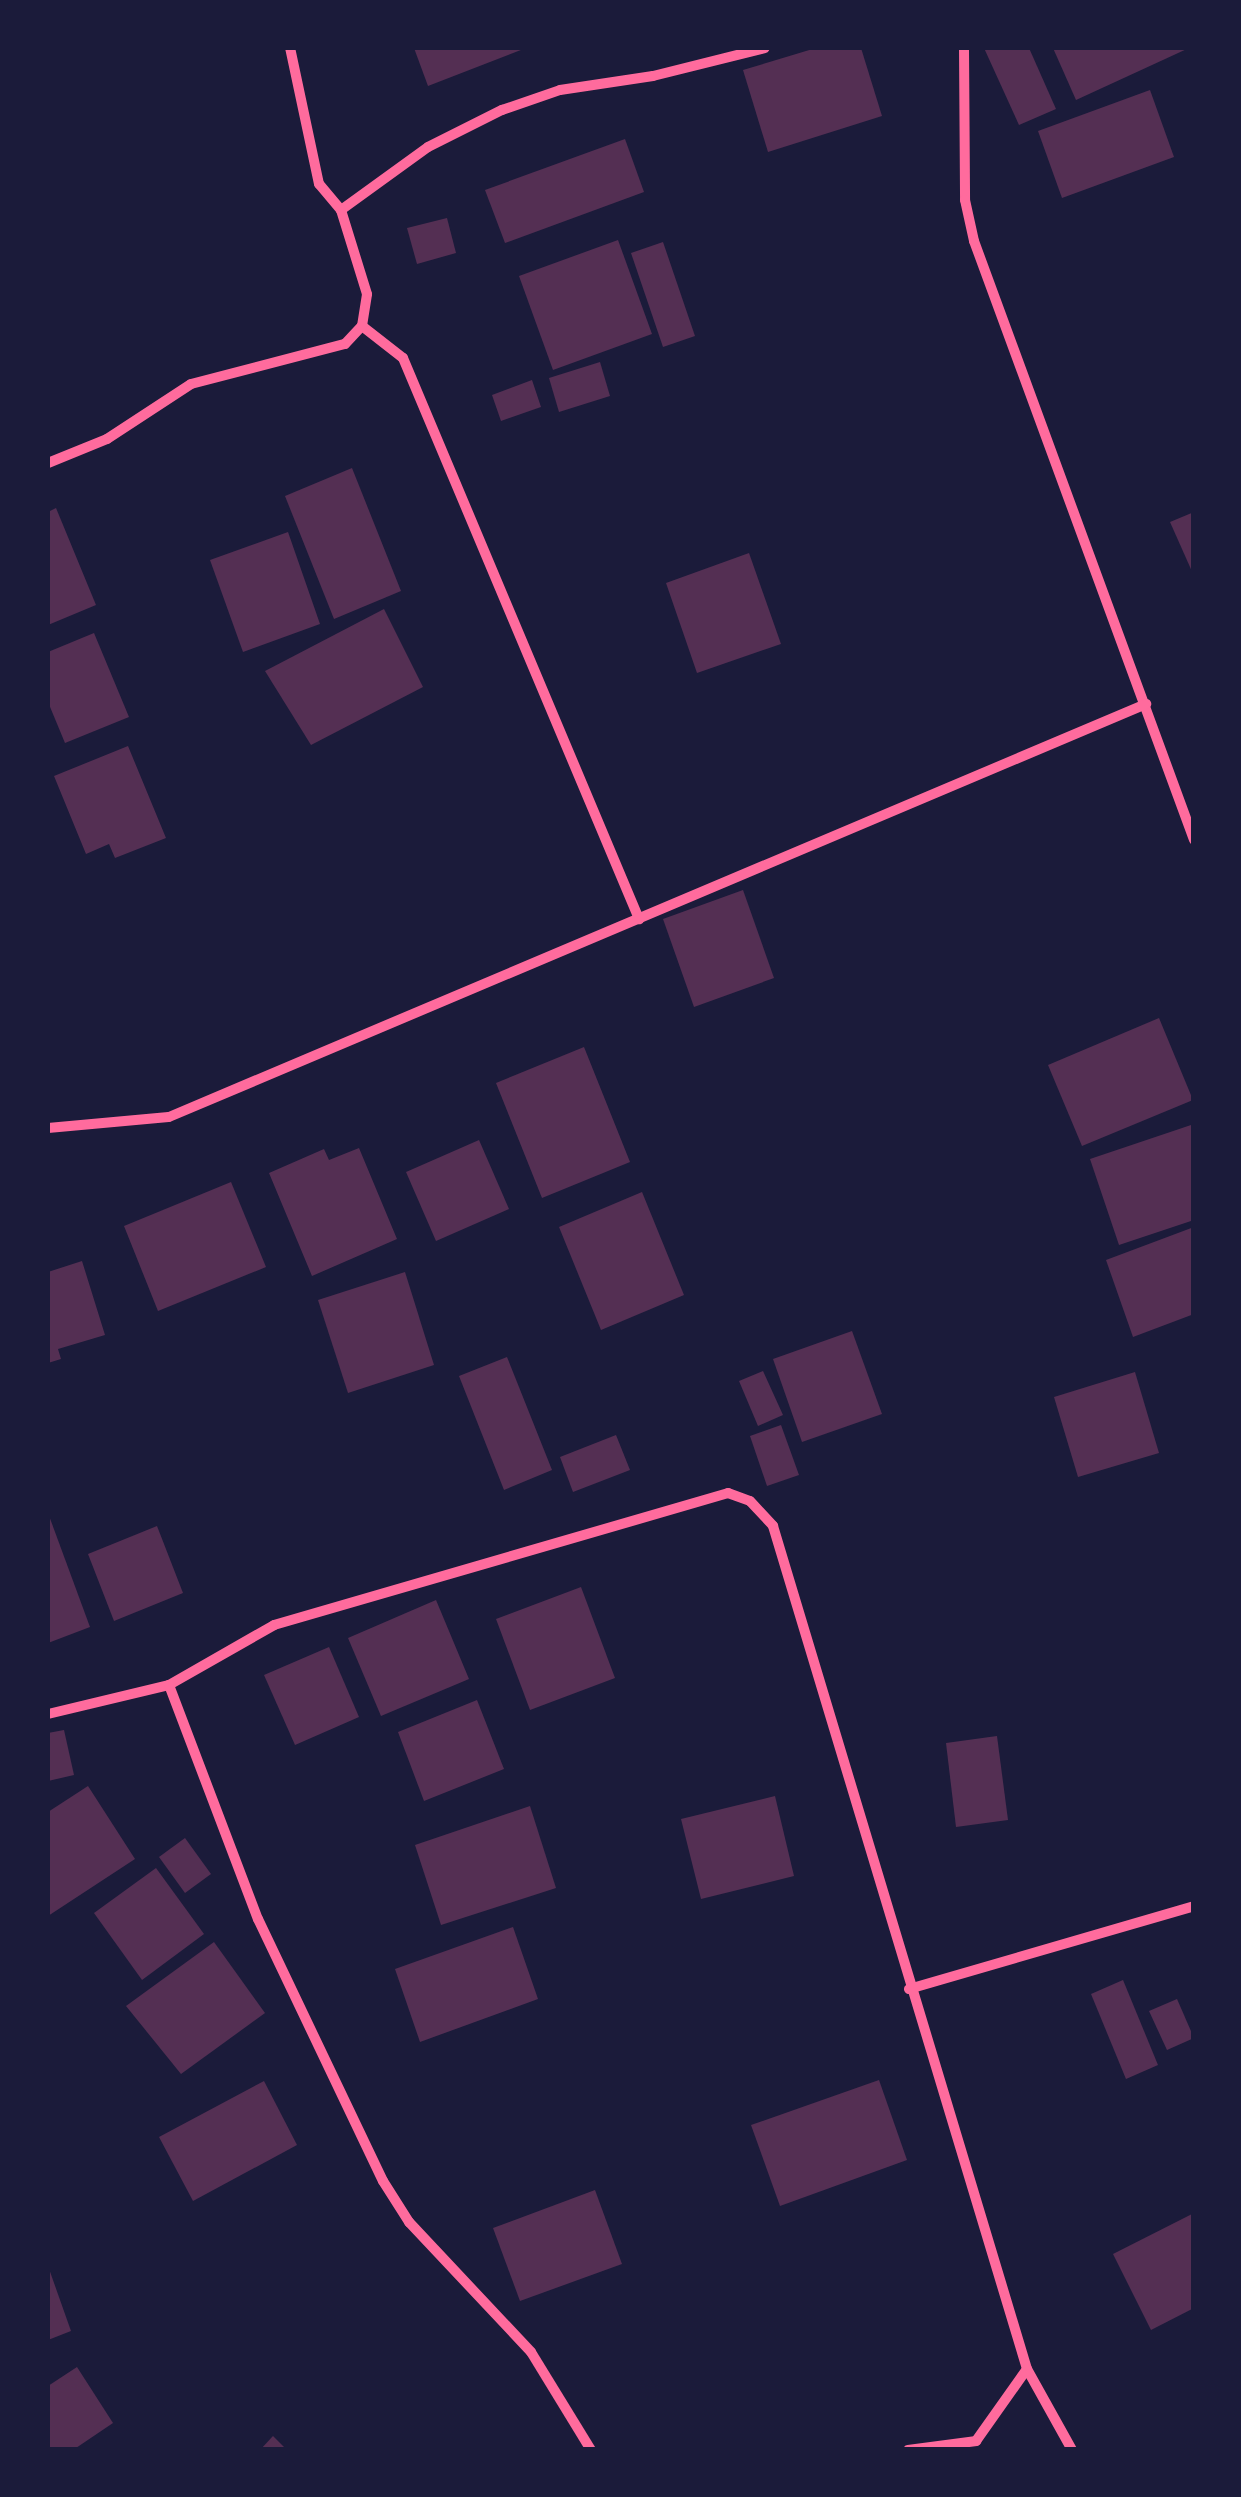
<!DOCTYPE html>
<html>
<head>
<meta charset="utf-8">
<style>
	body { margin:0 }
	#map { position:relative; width:1241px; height:2497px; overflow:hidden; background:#1b1b3a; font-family:"Work Sans",sans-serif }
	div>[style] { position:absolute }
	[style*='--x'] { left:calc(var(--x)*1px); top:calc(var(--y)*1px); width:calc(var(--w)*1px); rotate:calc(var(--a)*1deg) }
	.building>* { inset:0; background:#542f53 }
	.minor>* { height:10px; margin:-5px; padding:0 5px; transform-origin:5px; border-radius:5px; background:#ff6b9d }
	span { translate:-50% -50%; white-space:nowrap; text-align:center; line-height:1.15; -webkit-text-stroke:8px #1b1b3a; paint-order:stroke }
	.frame { position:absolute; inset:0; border:50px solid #1b1b3a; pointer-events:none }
</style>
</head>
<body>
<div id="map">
	<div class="building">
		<div style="clip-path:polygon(414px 48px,526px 48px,428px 86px)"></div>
		<div style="clip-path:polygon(816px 48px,861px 48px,882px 116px,768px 152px,743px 70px)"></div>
		<div style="clip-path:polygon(984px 48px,1029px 48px,1056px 109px,1019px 125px)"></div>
		<div style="clip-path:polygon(1053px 48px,1189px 48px,1076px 100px)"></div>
		<div style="clip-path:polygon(1150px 90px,1174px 157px,1062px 198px,1038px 131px)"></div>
		<div style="clip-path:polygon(625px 139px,644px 192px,505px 243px,485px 190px)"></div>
		<div style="clip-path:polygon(447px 218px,456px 253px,417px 264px,407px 228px)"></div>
		<div style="clip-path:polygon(618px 240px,652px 334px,553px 370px,519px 276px)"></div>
		<div style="clip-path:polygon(663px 242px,695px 336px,663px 347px,631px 253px)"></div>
		<div style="clip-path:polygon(600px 362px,610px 396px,559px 412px,549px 378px)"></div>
		<div style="clip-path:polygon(532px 380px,541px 407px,501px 421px,492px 395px)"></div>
		<div style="clip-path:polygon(352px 468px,401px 591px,334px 619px,285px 496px)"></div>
		<div style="clip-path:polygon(56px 508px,96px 605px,48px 625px,48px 512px)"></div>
		<div style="clip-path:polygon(1194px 512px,1194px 576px,1170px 522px)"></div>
		<div style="clip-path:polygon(288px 532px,320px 624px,243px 652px,210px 560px)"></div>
		<div style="clip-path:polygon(749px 553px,781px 644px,697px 673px,666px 583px)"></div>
		<div style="clip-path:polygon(384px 609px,423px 687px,311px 745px,265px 671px)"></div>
		<div style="clip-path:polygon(94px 633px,129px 717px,65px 743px,48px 702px,48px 652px)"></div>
		<div style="clip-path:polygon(128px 746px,166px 838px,115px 858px,109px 844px,86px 854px,54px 776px)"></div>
		<div style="clip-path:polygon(743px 890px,774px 978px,694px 1007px,663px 919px)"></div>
		<div style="clip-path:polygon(1159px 1018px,1193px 1100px,1082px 1146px,1048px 1065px)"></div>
		<div style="clip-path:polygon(584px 1047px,630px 1162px,542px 1198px,496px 1083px)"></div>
		<div style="clip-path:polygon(1194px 1124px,1194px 1220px,1119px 1245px,1090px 1159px)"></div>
		<div style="clip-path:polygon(479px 1140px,509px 1209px,436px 1241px,406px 1172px)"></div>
		<div style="clip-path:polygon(359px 1148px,397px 1239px,312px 1276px,269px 1173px,324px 1149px,329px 1160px)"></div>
		<div style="clip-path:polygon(231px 1182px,266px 1267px,158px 1311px,124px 1226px)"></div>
		<div style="clip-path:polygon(642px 1192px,684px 1295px,601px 1330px,559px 1227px)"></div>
		<div style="clip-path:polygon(1194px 1227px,1194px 1314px,1133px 1337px,1106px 1260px)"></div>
		<div style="clip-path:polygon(82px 1261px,105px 1335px,58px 1349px,61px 1359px,48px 1363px,48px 1272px)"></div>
		<div style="clip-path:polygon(405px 1272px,434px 1365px,348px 1393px,318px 1300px)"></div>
		<div style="clip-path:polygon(852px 1331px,882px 1414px,802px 1442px,773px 1359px)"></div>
		<div style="clip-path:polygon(507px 1357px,552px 1470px,504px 1490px,459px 1376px)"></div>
		<div style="clip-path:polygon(763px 1371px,783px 1415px,758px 1426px,739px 1381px)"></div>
		<div style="clip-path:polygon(1135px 1372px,1159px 1453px,1078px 1477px,1054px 1397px)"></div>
		<div style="clip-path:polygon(781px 1425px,799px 1475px,767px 1486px,750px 1436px)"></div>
		<div style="clip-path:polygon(616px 1435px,630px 1470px,573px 1492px,560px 1457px)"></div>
		<div style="clip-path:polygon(48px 1513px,90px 1627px,48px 1643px)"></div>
		<div style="clip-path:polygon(157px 1526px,183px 1593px,114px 1621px,88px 1554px)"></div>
		<div style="clip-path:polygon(581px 1587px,615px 1678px,530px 1710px,496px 1619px)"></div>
		<div style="clip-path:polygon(436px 1600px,469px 1679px,381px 1716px,348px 1638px)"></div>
		<div style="clip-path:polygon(329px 1647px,359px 1717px,295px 1745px,264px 1675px)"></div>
		<div style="clip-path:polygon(477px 1700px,504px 1769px,424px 1801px,398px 1732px)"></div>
		<div style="clip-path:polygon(64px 1730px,74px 1775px,48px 1781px,48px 1733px)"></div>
		<div style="clip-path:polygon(997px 1736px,1008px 1820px,956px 1827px,946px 1743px)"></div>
		<div style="clip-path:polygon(88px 1786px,135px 1859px,48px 1916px,48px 1812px)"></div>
		<div style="clip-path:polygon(775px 1796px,794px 1876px,701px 1899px,681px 1819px)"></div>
		<div style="clip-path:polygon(530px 1806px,556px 1888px,441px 1925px,415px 1845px)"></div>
		<div style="clip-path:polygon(185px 1838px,211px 1874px,185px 1893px,159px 1857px)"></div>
		<div style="clip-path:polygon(156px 1868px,204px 1934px,142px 1980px,94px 1913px)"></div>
		<div style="clip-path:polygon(513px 1927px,538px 1999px,420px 2042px,395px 1969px)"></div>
		<div style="clip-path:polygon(214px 1942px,265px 2013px,181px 2074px,126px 2006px)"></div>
		<div style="clip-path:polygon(1123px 1980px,1158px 2065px,1126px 2079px,1091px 1994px)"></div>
		<div style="clip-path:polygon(1177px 1999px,1194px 2038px,1167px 2050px,1149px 2011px)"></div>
		<div style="clip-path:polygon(879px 2080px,907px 2160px,780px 2206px,751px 2125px)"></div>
		<div style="clip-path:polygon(264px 2081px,297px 2145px,193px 2201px,159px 2137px)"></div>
		<div style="clip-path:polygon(595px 2190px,622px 2264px,520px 2301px,493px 2228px)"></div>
		<div style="clip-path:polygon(1194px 2213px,1194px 2308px,1151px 2330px,1113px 2254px)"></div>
		<div style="clip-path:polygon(48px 2266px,71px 2331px,48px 2340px)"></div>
		<div style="clip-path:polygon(77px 2367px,113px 2423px,73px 2450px,48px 2450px,48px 2386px)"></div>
		<div style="clip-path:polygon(273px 2436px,287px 2450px,260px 2450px)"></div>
	</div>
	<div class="minor">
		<div style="--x:964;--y:48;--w:152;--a:89.6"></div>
		<div style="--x:965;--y:200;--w:42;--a:77.6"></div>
		<div style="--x:974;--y:241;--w:638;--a:69.83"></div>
		<div style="--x:341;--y:210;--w:107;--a:-35.9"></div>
		<div style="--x:428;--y:147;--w:83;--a:-26.6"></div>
		<div style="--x:502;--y:110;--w:61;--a:-19"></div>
		<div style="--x:560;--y:90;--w:94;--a:-8.6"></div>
		<div style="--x:653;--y:76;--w:115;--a:-14"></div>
		<div style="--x:362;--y:326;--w:52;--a:38"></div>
		<div style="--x:403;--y:358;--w:609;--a:67.18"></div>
		<div style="--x:48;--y:463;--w:64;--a:-22.1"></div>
		<div style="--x:107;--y:439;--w:100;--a:-33.2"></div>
		<div style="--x:191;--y:384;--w:159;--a:-14.6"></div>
		<div style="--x:345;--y:344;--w:25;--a:-47"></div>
		<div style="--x:362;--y:326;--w:32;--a:-81"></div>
		<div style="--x:367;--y:294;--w:88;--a:-107.2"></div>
		<div style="--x:341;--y:210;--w:34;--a:-130"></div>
		<div style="--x:319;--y:184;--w:139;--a:-102"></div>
		<div style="--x:48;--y:1128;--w:121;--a:-5.2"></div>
		<div style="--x:169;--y:1117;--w:1061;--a:-22.91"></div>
		<div style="--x:169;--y:1685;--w:250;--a:69.2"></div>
		<div style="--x:258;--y:1919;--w:290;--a:64.5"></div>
		<div style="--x:383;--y:2181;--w:49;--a:57.6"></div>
		<div style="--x:409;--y:2222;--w:178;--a:46.8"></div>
		<div style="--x:531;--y:2352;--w:115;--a:58.5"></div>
		<div style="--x:48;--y:1714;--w:124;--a:-13.5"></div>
		<div style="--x:169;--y:1685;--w:121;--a:-29.7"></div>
		<div style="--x:274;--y:1625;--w:473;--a:-16.2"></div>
		<div style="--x:728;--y:1493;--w:23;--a:20"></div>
		<div style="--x:750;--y:1501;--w:34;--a:47"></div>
		<div style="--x:773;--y:1526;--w:880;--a:73.23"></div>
		<div style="--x:1027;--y:2369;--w:93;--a:60.9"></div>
		<div style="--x:909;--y:1989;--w:297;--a:-16.2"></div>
		<div style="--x:908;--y:2450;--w:69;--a:-7.5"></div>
		<div style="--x:976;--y:2441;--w:88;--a:-54.7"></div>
	</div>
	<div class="frame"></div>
</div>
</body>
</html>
